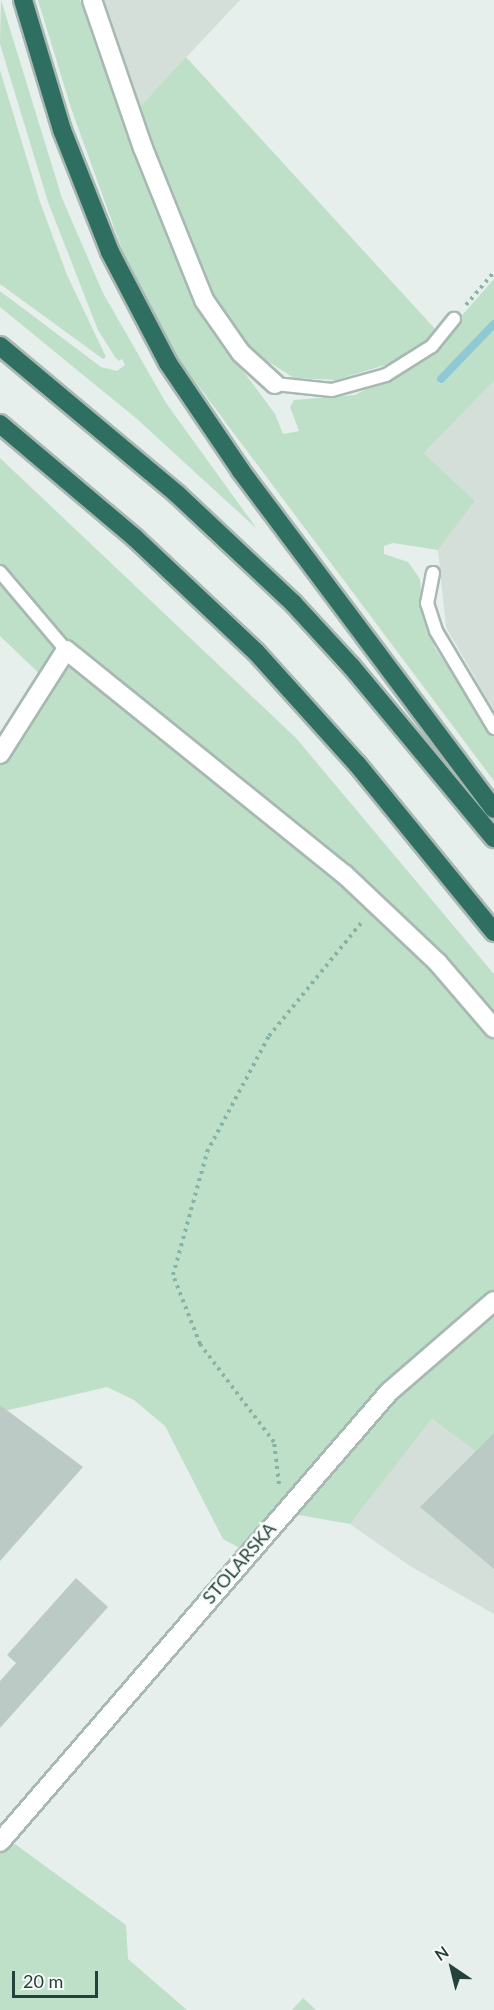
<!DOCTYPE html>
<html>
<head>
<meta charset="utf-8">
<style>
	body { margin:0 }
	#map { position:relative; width:494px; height:2010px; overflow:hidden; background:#e6efeb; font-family:Lato,sans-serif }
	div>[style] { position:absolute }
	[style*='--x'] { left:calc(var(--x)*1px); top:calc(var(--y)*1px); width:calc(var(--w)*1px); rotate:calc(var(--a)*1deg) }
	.built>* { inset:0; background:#d4dfda }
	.green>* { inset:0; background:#bfe0c8 }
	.stream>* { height:8px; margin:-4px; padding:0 4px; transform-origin:4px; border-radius:4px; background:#8ec9d4 }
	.building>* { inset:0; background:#bbcac4 }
	.path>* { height:4px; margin-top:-2px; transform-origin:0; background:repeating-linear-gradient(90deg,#86b3a5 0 3px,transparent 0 7.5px) }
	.roads { filter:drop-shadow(2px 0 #a8b8b2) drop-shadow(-2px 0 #a8b8b2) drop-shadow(0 2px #a8b8b2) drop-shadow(0 -2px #a8b8b2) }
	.lane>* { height:12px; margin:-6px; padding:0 6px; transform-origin:6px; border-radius:6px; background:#fff }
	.street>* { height:18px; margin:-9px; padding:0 9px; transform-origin:9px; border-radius:9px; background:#fff }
	.highway>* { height:18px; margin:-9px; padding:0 9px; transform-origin:9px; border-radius:9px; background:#2f6f62 }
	span { translate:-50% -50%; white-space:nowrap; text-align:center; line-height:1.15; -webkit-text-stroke:5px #f7fbf9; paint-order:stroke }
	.street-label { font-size:18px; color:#24423a }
	.north { position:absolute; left:422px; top:1938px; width:60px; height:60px; -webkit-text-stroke:4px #f7fbf9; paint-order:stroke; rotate:325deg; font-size:16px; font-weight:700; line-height:24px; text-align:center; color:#24423a }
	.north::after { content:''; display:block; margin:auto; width:21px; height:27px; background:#24423a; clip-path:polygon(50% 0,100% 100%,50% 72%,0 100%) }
	.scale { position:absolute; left:12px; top:1971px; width:86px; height:27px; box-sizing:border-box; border:3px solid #24423a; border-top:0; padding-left:8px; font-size:18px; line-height:21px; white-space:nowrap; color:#24423a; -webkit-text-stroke:4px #f7fbf9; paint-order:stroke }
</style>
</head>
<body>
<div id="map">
	<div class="built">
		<div style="clip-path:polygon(96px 0,240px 0,136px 111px)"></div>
		<div style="clip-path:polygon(494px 381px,494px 711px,446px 627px,438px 550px,475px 501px,424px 453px)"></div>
		<div style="clip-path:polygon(432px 1419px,494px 1465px,494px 1614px,410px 1566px,350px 1524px)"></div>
	</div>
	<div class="green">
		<div style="clip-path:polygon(1px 0,62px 198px,103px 293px,166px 403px,257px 529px,137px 419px,0 307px,0 291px,101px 367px,117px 371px,125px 365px,122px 359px,119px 361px,115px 357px,98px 330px,48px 202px,0 44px)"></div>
		<div style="clip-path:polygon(38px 0,80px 0,168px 241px,205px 319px,275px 414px,283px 434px,299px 431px,290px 407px,294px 400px,355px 395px,389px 377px,457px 321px,494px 279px,494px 321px,437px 381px,440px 384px,494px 328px,494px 381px,424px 453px,475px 501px,438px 550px,393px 543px,384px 546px,384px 554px,408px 562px,420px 579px,423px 612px,435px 648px,494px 736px,494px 781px,179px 360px,124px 255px,71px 108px)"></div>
		<div style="clip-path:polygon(186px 57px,437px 331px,422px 346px,398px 361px,336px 380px,294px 378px,239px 343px,207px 297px,136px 111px)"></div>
		<div style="clip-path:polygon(0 70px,40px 202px,67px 275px,106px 357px,103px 359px,0 284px)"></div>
		<div style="clip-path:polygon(0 458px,296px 738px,494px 974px,494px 1465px,432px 1419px,350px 1524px,282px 1512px,247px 1552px,223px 1539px,165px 1426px,134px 1400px,107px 1387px,0 1412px,0 754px,46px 680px,0 636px)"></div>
		<div style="clip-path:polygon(4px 1836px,126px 1925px,128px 1959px,187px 2010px,0 2010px,0 1842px)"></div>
		<div style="clip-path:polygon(303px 1998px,316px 2010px,292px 2010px)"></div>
	</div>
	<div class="stream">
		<div style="--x:441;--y:379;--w:76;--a:-46.1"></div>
	</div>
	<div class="building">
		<div style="clip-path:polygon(0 1405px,83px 1467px,0 1561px)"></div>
		<div style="clip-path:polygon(494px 1433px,494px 1569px,420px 1507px)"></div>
		<div style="clip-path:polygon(76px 1578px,108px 1607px,0 1728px,0 1681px,16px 1663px,7px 1655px)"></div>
	</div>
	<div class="path">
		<div style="--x:466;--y:305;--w:43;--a:-49.7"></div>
		<div style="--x:279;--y:1484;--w:42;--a:-96.8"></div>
		<div style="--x:274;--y:1442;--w:123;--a:-127.1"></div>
		<div style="--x:200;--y:1344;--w:74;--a:-111.4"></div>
		<div style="--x:173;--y:1275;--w:128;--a:-74.5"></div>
		<div style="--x:207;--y:1152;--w:132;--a:-61.9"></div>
		<div style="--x:269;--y:1036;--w:147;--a:-50.8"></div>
	</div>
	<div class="roads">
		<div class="lane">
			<div style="--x:275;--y:384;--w:57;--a:6"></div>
			<div style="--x:332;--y:390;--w:56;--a:-15.5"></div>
			<div style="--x:386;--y:375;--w:54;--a:-32.2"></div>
			<div style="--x:432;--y:346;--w:35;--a:-51"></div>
			<div style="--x:0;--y:572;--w:102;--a:49.8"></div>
			<div style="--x:433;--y:573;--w:31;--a:101"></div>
			<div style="--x:427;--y:603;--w:29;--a:72"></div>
			<div style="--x:436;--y:631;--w:113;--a:59.1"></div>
		</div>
		<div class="street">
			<div style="--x:92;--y:0;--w:157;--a:71"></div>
			<div style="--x:143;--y:148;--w:164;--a:68.1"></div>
			<div style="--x:204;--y:300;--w:65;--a:55.1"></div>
			<div style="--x:241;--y:353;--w:46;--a:42.4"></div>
			<div style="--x:0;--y:754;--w:123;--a:-57.6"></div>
			<div style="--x:66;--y:650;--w:357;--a:38.9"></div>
			<div style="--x:344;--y:874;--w:129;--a:43.4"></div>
			<div style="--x:438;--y:963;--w:86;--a:49.3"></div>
			<div style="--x:0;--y:1842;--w:595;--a:-49.16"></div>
			<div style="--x:389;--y:1392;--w:139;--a:-40.9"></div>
		</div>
		<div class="highway">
			<div style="--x:23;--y:0;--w:136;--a:73.3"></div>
			<div style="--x:62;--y:130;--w:131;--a:68.5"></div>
			<div style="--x:110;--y:252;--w:125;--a:62.4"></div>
			<div style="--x:168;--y:363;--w:130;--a:55.9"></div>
			<div style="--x:241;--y:471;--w:422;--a:53.2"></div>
			<div style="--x:0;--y:346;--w:231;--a:39.9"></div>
			<div style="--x:177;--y:494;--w:159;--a:43.2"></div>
			<div style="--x:293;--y:603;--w:86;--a:47.4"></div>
			<div style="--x:351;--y:666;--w:224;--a:50.3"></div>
			<div style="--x:0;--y:424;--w:177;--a:40.2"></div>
			<div style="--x:135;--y:538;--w:166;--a:43.3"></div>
			<div style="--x:256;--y:652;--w:151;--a:48"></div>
			<div style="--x:357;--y:764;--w:217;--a:50.8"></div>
		</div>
	</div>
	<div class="street-label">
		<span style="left:239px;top:1563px;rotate:-49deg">STOLARSKA</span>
	</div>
	<div class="north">N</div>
	<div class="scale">20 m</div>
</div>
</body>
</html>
